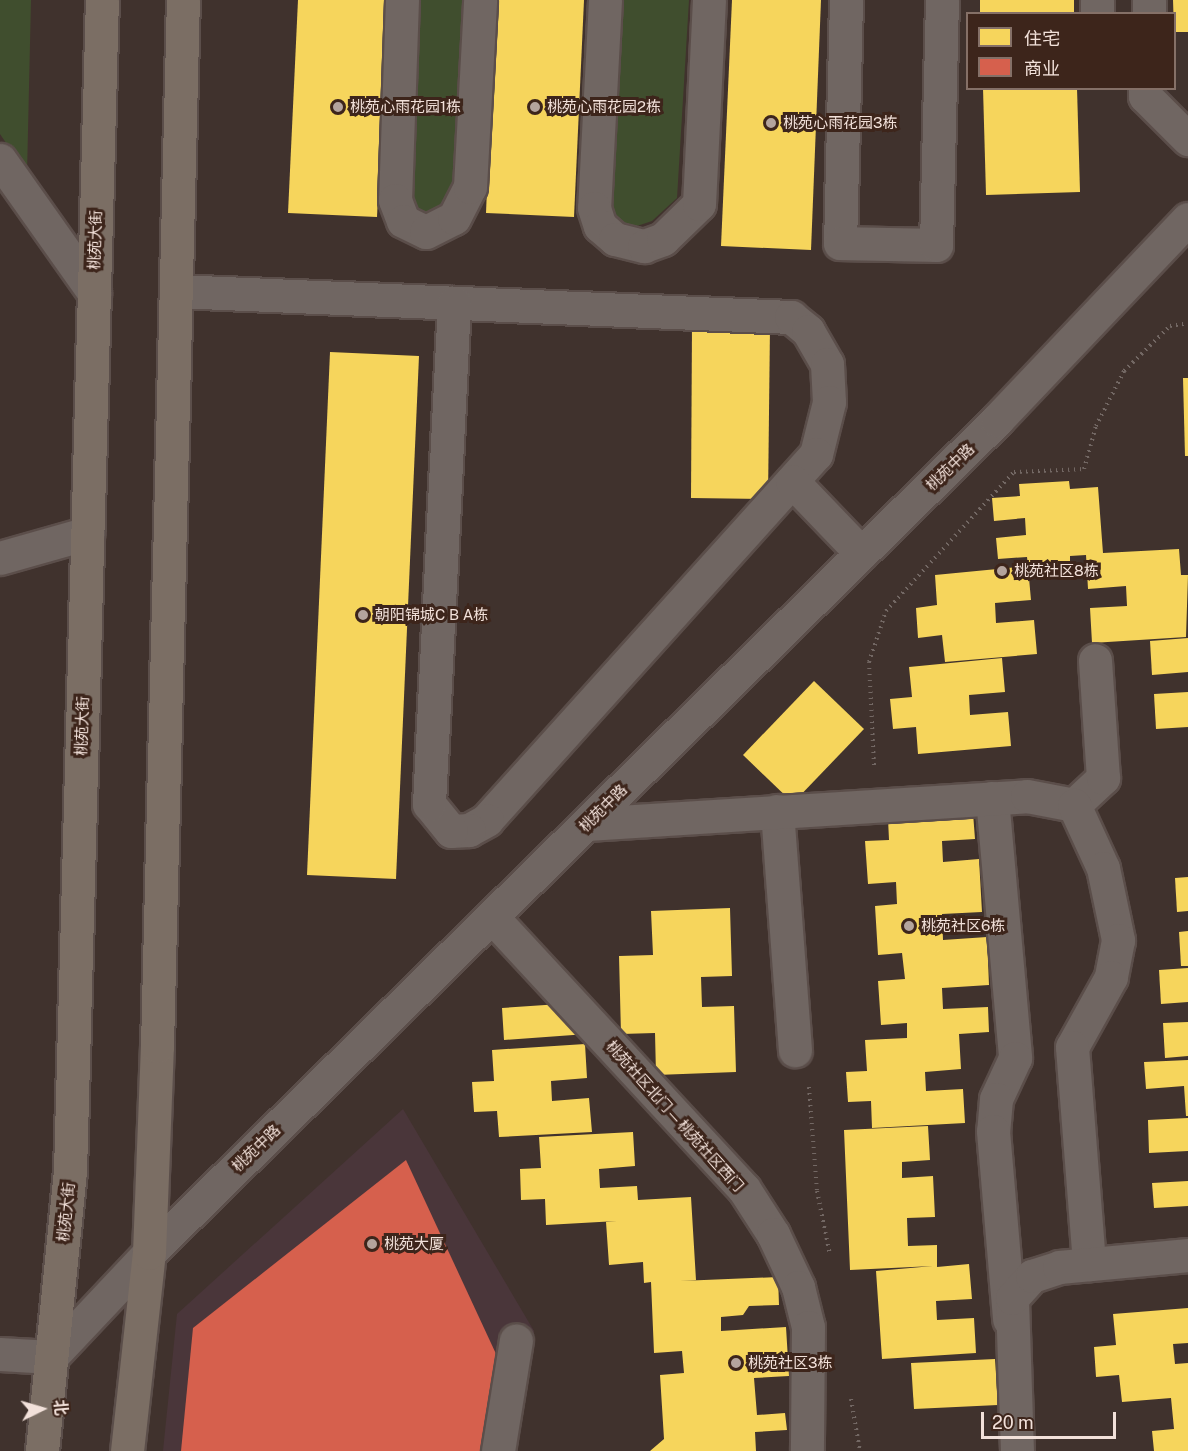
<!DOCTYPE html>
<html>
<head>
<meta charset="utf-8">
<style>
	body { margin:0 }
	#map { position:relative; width:1188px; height:1451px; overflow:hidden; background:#40322d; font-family:"Public Sans","Noto Sans SC",sans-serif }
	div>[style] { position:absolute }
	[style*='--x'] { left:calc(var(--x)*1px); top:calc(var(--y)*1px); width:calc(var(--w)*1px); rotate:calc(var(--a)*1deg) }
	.commercial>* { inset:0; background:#4a363a }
	.green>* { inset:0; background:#404e2e }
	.homes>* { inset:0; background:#f6d55c }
	.shops>* { inset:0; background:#d6604d }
	.path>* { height:4px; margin-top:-2px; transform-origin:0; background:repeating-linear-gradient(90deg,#736864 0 1.5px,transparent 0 6px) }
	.roads { filter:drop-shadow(2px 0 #5b4e4a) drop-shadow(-2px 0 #5b4e4a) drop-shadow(0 2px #5b4e4a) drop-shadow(0 -2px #5b4e4a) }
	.minor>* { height:33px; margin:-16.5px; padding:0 16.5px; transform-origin:16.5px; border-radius:16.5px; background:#706662 }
	.major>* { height:33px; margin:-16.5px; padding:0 16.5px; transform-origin:16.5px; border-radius:16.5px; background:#7b6e64 }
	.dots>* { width:16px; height:16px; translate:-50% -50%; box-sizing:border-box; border:3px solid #3d251b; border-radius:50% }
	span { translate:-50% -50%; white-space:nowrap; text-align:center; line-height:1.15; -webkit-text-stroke:6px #3d251b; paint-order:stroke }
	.poi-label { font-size:15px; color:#f2e1da }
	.left { translate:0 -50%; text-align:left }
	.street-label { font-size:15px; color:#f2e1da }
	.legend { position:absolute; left:966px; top:12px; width:210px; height:78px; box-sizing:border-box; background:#3d251b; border:2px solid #857067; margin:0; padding:8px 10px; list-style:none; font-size:18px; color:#f2e1da }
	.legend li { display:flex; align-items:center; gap:12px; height:30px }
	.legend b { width:30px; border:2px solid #857067 }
	.north { position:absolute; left:12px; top:1379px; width:60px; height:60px; -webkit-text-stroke:4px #3d251b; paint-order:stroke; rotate:85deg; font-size:16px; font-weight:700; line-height:24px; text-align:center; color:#f2e1da }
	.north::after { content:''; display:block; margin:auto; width:21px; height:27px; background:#f2e1da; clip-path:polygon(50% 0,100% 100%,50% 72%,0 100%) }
	.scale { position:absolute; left:981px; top:1412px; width:135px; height:27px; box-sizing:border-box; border:3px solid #f2e1da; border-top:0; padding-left:8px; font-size:18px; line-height:21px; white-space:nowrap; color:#f2e1da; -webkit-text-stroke:4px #3d251b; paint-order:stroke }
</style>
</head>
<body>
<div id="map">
	<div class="commercial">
		<div style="clip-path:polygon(403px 1109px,534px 1331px,515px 1451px,163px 1451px,177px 1314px)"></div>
	</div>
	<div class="green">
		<div style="clip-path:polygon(0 0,31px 0,27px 174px,0 134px)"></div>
		<div style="clip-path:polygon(415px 0,468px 0,457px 192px,445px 207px,430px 212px,421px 211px,411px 198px)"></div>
		<div style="clip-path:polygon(618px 0,689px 0,677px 198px,652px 221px,634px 227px,622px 223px,607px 202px)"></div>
	</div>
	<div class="homes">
		<div style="clip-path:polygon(298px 0,387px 0,377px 217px,288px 213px)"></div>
		<div style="clip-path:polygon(495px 0,584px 0,574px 217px,486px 213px)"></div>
		<div style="clip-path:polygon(732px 0,821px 0,811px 250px,721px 246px)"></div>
		<div style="clip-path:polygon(980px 0,1074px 0,1074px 14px,980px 14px)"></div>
		<div style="clip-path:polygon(1173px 0,1188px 0,1188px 32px,1174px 32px)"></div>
		<div style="clip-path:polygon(983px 88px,1077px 88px,1080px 192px,986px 195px)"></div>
		<div style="clip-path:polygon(692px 325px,770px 326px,768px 499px,691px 498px)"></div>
		<div style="clip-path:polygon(330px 352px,419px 356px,396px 879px,307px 875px)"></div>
		<div style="clip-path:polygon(1183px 378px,1188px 378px,1188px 456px,1185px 456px)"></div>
		<div style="clip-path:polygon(1069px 481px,1070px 489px,1098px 487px,1103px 553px,1179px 549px,1181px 575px,1188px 575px,1186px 637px,1092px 643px,1090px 608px,1127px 606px,1126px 586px,1088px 589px,1086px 555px,1070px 556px,1070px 564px,1028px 567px,1031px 600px,995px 603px,996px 623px,1034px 620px,1037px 654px,945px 662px,942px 635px,918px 638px,916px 608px,937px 605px,935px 575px,1028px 566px,1027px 557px,998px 559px,996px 538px,1026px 535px,1025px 518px,994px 521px,992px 498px,1020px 496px,1019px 484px)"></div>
		<div style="clip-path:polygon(1188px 638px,1188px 672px,1152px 675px,1150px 641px)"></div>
		<div style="clip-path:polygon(1002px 658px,1005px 692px,969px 695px,970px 715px,1008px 712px,1011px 746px,918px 754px,916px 727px,893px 729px,890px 699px,912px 697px,909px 667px)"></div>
		<div style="clip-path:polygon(814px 681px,864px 729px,793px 803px,743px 755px)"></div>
		<div style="clip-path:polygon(1188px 692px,1188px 727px,1156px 729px,1154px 694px)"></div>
		<div style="clip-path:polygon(973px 813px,975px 839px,942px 841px,943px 862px,979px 859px,982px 912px,942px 914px,943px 940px,987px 937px,989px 985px,942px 988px,943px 1009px,988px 1007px,989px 1032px,959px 1034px,961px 1069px,925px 1072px,926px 1091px,963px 1089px,965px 1123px,872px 1128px,871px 1101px,848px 1102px,846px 1072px,867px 1071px,865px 1040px,907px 1038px,907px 1023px,881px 1025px,878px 981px,905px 979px,902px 953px,878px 955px,875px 906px,897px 904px,896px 882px,868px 884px,865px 841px,889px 840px,888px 819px)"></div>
		<div style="clip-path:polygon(1188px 877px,1188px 911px,1177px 912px,1175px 878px)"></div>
		<div style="clip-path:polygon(730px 908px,732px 976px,701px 977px,702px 1007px,734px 1006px,736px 1072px,656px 1075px,655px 1033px,621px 1034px,619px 956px,653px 955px,651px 911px)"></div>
		<div style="clip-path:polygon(1188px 931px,1188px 966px,1181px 966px,1179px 932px)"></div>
		<div style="clip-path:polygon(1188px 968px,1188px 1002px,1161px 1004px,1159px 970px)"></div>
		<div style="clip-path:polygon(560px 1004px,587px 1034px,504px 1040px,502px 1008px)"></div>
		<div style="clip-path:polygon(1188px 1022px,1188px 1056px,1165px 1058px,1163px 1023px)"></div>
		<div style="clip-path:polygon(585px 1044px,587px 1078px,551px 1081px,552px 1101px,589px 1098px,592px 1132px,499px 1137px,497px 1111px,474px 1112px,472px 1082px,494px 1081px,492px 1050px)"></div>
		<div style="clip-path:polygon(1188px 1060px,1188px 1116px,1186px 1116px,1184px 1086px,1146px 1089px,1144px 1062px)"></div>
		<div style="clip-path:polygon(1188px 1118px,1188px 1151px,1149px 1153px,1148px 1120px)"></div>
		<div style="clip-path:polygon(928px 1126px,930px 1160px,902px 1162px,902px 1178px,933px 1176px,935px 1217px,907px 1218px,908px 1246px,937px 1245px,937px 1267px,969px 1264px,972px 1299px,936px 1301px,937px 1320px,974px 1318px,976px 1353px,882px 1359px,876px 1271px,933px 1266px,850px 1270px,844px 1130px)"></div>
		<div style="clip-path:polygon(633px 1132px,635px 1166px,599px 1169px,600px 1188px,637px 1186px,638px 1200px,691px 1197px,696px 1280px,680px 1281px,778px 1277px,779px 1305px,749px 1306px,743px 1315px,721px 1317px,721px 1331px,786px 1327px,789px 1376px,754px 1378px,757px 1415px,785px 1413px,787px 1430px,755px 1432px,756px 1451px,650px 1451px,664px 1439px,660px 1375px,684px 1373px,682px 1351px,654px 1353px,651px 1282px,644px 1283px,643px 1262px,609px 1265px,606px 1222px,617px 1221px,546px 1225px,545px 1199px,521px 1200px,520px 1169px,541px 1168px,539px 1137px)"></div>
		<div style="clip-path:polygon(1188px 1181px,1188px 1206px,1154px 1208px,1152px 1183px)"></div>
		<div style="clip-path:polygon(1188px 1308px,1188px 1343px,1173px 1344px,1175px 1364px,1188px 1363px,1188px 1451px,1154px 1451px,1152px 1431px,1174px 1429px,1171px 1398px,1122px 1402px,1119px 1375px,1096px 1377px,1094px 1347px,1116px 1345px,1113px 1314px)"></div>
		<div style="clip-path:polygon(995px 1359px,998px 1405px,914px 1409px,911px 1363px)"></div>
	</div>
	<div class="shops">
		<div style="clip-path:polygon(406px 1160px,497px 1356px,483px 1451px,181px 1451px,193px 1328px)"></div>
	</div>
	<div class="path">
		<div style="--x:874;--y:765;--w:103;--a:-92.8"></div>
		<div style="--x:869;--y:662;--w:54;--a:-71.6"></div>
		<div style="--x:886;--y:611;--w:189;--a:-47.4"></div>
		<div style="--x:1014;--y:472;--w:70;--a:-2.5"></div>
		<div style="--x:1084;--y:469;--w:45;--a:-74.4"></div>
		<div style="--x:1096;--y:426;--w:62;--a:-63"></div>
		<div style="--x:1124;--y:371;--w:64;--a:-44.4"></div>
		<div style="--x:1170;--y:326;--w:18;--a:-9"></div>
		<div style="--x:809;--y:1087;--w:104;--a:85.6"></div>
		<div style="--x:817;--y:1191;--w:65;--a:78.5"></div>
		<div style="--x:851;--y:1399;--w:53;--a:80.2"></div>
	</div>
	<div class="roads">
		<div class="minor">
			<div style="--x:402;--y:0;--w:200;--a:92"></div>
			<div style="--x:395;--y:200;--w:22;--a:69"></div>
			<div style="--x:403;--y:221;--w:25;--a:26"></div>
			<div style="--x:426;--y:232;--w:31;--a:-27"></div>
			<div style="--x:454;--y:218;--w:35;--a:-63"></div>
			<div style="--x:470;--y:187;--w:187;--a:-86.9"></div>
			<div style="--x:605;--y:0;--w:208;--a:93"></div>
			<div style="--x:594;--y:208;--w:19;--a:72"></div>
			<div style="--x:600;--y:226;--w:20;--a:41"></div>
			<div style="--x:615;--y:239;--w:30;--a:14"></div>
			<div style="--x:644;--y:246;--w:20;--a:-20"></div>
			<div style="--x:663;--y:239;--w:50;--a:-44.2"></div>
			<div style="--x:699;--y:204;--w:204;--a:-87.2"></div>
			<div style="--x:846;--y:0;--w:243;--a:91.4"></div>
			<div style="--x:840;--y:243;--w:96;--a:1.2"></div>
			<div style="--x:936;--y:245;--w:245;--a:-88.6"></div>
			<div style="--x:1097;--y:0;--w:14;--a:90"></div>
			<div style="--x:1149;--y:14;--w:14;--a:-90"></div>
			<div style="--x:1145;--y:88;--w:8;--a:90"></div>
			<div style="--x:1145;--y:96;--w:61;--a:45"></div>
			<div style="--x:0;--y:160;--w:163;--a:54.7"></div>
			<div style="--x:176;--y:291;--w:616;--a:2.42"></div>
			<div style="--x:791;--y:317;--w:22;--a:39"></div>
			<div style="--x:808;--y:331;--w:38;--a:60"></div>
			<div style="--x:827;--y:364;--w:38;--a:87"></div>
			<div style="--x:829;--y:402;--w:54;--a:104"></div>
			<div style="--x:816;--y:454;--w:492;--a:132"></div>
			<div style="--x:487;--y:820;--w:21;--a:151"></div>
			<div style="--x:469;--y:830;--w:18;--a:177"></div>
			<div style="--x:451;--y:831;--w:35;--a:-129"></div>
			<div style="--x:429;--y:804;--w:502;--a:-87.14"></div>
			<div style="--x:792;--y:481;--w:100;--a:46.2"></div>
			<div style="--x:0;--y:558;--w:91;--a:-15.9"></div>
			<div style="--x:992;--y:798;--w:261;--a:84.9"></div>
			<div style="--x:1015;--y:1058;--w:45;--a:114.9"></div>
			<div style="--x:996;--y:1099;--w:32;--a:95"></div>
			<div style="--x:993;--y:1131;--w:189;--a:85.1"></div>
			<div style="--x:1074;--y:805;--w:40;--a:-43"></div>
			<div style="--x:1103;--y:778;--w:118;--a:-93.9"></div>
			<div style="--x:777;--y:811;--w:240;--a:85.7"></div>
			<div style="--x:587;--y:824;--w:441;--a:-3.6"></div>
			<div style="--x:1027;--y:796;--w:48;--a:10.8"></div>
			<div style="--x:1074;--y:805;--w:69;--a:65.3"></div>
			<div style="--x:1103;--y:868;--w:74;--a:78.2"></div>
			<div style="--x:1118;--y:940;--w:38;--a:101"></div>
			<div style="--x:1111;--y:977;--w:80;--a:119.1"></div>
			<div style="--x:1072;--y:1047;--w:218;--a:85.5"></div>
			<div style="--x:492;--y:917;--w:371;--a:47.2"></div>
			<div style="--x:744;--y:1189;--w:54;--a:57.2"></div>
			<div style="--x:773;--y:1234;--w:59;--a:64.7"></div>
			<div style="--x:798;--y:1287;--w:41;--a:76"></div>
			<div style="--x:808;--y:1327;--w:124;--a:90.5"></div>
			<div style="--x:0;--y:1354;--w:51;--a:3.4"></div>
			<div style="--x:51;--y:1357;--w:143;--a:-46.7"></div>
			<div style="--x:149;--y:1253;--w:1189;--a:-44.49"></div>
			<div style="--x:997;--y:420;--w:277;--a:-46.5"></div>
			<div style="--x:498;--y:1451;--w:112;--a:-80.8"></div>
			<div style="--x:1017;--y:1451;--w:153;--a:-91.9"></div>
			<div style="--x:1012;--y:1298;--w:30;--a:-48"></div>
			<div style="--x:1032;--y:1276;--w:28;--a:-18"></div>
			<div style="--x:1059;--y:1267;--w:130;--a:-5.3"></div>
		</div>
		<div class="major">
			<div style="--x:42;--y:1451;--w:280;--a:-84.3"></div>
			<div style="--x:70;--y:1172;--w:1172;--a:-88.44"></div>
			<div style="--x:127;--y:1451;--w:199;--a:-83.7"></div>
			<div style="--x:149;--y:1253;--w:207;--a:-87.8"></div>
			<div style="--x:157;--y:1046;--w:1046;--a:-88.58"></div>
		</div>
	</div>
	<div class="dots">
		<div style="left:338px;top:107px;background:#b4a49d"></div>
		<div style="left:535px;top:107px;background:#b4a49d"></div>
		<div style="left:771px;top:123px;background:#b4a49d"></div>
		<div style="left:1002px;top:571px;background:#b4a49d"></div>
		<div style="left:363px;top:615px;background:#b4a49d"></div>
		<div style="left:909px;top:926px;background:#b4a49d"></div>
		<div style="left:372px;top:1244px;background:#b4a49d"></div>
		<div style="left:736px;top:1363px;background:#b4a49d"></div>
	</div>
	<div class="poi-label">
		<span class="left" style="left:350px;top:107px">桃苑心雨花园1栋</span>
		<span class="left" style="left:547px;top:107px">桃苑心雨花园2栋</span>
		<span class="left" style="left:783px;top:123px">桃苑心雨花园3栋</span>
		<span class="left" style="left:1014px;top:571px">桃苑社区8栋</span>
		<span class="left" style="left:375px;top:615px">朝阳锦城C B A栋</span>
		<span class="left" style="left:921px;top:926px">桃苑社区6栋</span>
		<span class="left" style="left:384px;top:1244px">桃苑大厦</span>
		<span class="left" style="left:748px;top:1363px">桃苑社区3栋</span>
	</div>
	<div class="street-label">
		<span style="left:95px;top:240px;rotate:-88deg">桃苑大街</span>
		<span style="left:950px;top:467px;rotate:-44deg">桃苑中路</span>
		<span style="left:82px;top:726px;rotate:-88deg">桃苑大街</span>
		<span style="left:603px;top:808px;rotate:-45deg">桃苑中路</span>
		<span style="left:675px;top:1116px;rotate:48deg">桃苑社区北门—桃苑社区西门</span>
		<span style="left:256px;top:1148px;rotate:-44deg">桃苑中路</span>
		<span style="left:66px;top:1212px;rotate:-84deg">桃苑大街</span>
	</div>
	<ul class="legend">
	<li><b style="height:16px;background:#f6d55c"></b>住宅</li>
	<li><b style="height:16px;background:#d6604d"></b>商业</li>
	</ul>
	<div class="north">北</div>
	<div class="scale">20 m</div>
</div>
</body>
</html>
